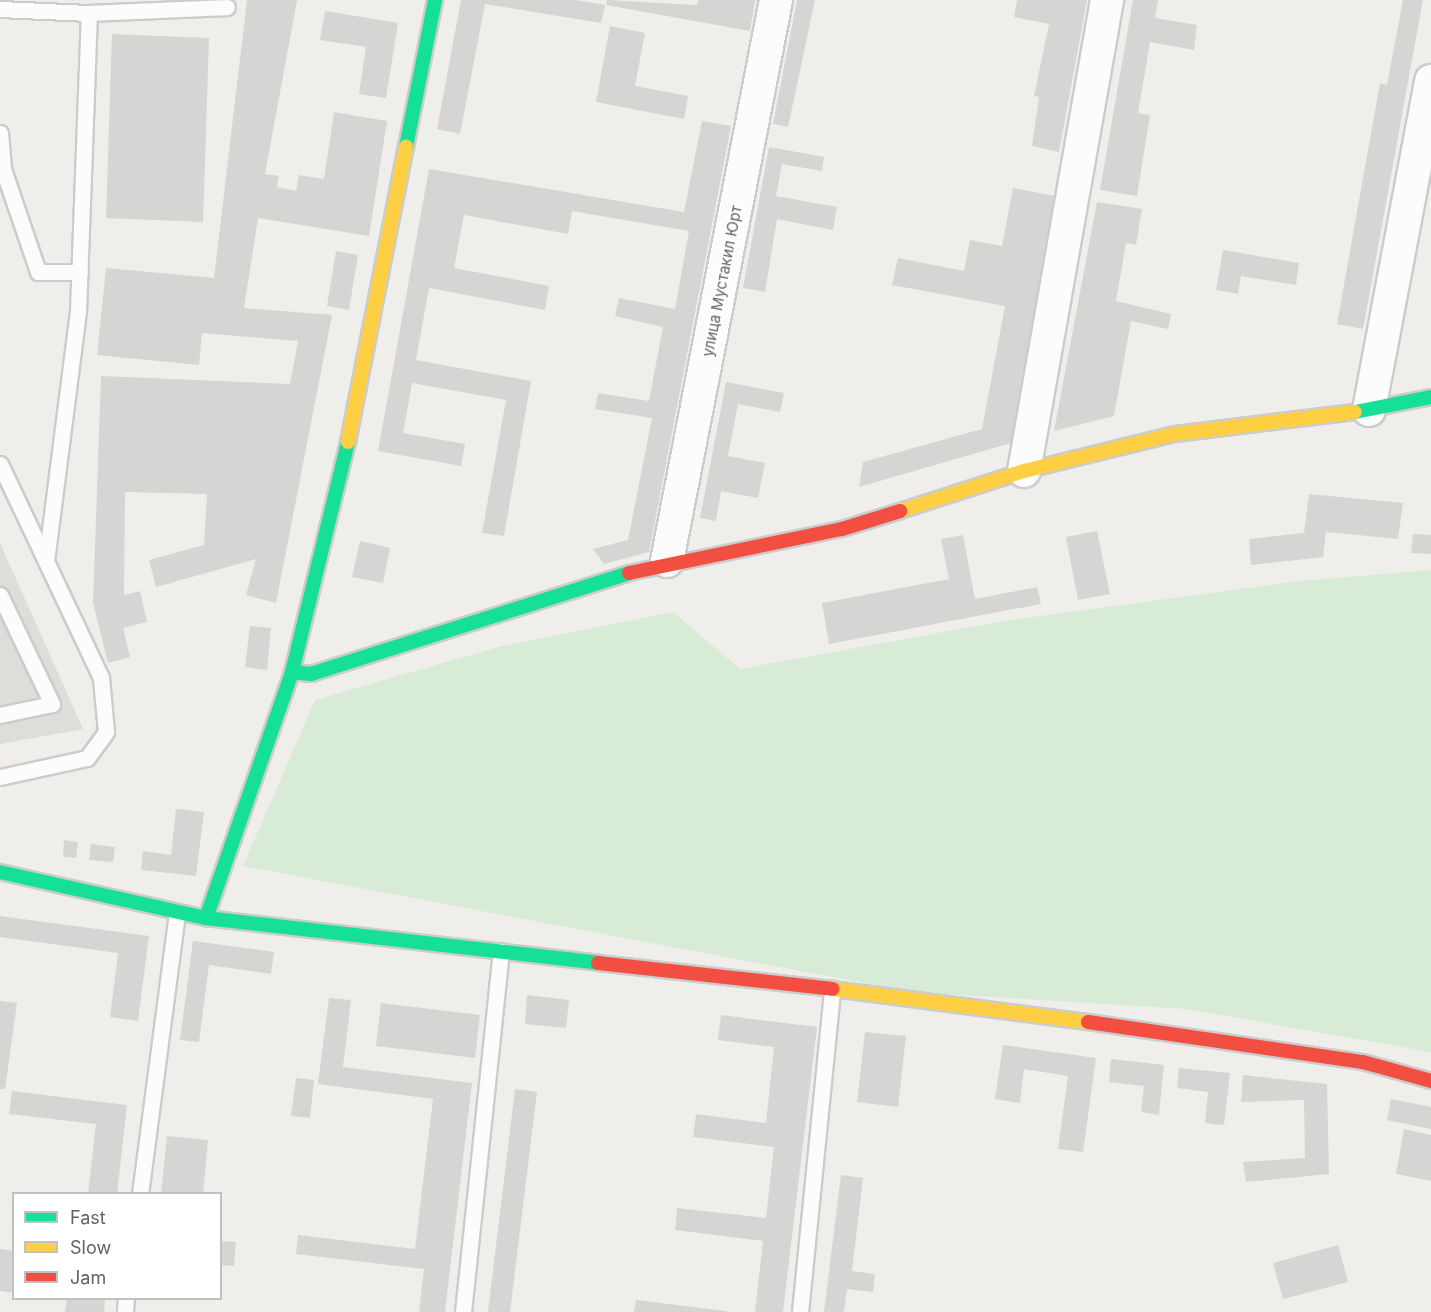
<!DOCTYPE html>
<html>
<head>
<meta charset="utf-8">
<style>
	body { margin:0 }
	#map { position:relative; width:1431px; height:1312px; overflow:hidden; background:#efeeea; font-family:Inter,sans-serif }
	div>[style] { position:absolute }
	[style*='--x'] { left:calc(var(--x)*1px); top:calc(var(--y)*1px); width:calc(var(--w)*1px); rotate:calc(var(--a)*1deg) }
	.industrial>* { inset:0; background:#dfddda }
	.green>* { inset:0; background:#d8ebd6 }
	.building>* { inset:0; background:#d6d5d3 }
	.roads { filter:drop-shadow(2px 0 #cbcccc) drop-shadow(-2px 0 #cbcccc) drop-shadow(0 2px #cbcccc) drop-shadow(0 -2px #cbcccc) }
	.lane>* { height:15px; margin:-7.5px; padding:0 7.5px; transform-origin:7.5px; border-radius:7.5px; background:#fdfcfc }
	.street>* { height:32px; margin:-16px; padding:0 16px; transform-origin:16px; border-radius:16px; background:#fdfcfc }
	.fast>* { height:14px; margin:-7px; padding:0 7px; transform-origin:7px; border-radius:7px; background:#16e098 }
	.slow>* { height:14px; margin:-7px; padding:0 7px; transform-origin:7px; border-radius:7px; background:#ffcf43 }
	.jam>* { height:14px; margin:-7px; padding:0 7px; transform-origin:7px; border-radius:7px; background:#f24e42 }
	span { translate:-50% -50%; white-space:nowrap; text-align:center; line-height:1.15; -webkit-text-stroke:4.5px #fff; paint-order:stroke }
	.street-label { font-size:15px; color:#5f6368 }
	.legend { position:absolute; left:12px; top:1192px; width:210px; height:108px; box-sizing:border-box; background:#fff; border:2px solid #bfc1c3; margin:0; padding:8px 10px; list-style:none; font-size:18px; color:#5f6368 }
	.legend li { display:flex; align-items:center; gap:12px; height:30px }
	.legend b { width:30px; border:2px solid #bfc1c3 }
</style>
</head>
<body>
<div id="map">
	<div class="industrial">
		<div style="clip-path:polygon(0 543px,83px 729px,0 744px)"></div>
	</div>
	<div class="green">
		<div style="clip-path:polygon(1431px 570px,1431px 1052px,1187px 1009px,912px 992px,243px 866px,315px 700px,502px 646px,673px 612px,740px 669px,1004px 621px,1299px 581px)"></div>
	</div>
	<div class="building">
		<div style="clip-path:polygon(247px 0,297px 0,265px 174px,279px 176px,277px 187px,296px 191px,299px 175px,324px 179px,334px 112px,387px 121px,369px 236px,258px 218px,244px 308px,332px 315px,276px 603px,246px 595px,256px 559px,156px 587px,149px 560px,204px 545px,207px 494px,125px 492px,124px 595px,140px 591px,147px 622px,123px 628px,130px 657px,108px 663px,93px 603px,101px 376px,290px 384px,298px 341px,202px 333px,199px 365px,97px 355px,106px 268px,214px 278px)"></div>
		<div style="clip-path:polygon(461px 0,576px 0,605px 5px,601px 23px,485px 4px,460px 134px,437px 129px)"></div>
		<div style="clip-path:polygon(607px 0,697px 5px,698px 0,755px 0,750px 31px,606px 5px)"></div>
		<div style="clip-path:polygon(797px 0,815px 0,788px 127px,773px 124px)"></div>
		<div style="clip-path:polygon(1017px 0,1087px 0,1059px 152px,1032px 146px,1039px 97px,1034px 96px,1049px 24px,1014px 17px)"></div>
		<div style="clip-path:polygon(1133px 0,1158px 0,1155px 18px,1197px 25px,1194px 50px,1150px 42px,1138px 113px,1150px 115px,1137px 196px,1100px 190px)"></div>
		<div style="clip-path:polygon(1403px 0,1423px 0,1363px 329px,1337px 324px,1380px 83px,1387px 85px)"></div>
		<div style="clip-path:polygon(325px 11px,398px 23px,386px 98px,359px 94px,366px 47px,320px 40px)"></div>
		<div style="clip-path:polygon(610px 26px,645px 33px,635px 86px,688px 96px,684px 119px,596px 102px)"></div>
		<div style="clip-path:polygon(112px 34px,209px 38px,203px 222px,106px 218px)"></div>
		<div style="clip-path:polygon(702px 121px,731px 126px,649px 552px,604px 564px,593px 549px,628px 540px,652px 418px,595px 409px,598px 393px,649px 401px,663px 327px,615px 316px,619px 298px,675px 309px,689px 231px,572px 211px,568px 234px,464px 215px,454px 268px,549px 286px,545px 310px,429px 288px,416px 360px,531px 381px,504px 536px,482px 533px,506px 400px,412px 383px,403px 433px,465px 444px,461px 466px,378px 451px,429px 169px,684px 212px)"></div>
		<div style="clip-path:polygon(769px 147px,824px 157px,822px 171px,782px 164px,776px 196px,837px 207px,833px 230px,777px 219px,765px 292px,743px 288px)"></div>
		<div style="clip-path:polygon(1013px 188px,1055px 196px,1011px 443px,859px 487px,863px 462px,982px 429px,1005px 306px,892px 285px,898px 258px,964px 271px,970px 240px,1002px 246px)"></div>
		<div style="clip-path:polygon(1097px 202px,1142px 209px,1136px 245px,1126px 243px,1116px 301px,1171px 314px,1168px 329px,1131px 321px,1114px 416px,1054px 431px)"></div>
		<div style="clip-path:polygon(1223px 250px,1299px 263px,1296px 285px,1241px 276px,1238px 294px,1216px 290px)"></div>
		<div style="clip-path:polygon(336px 251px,358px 255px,349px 310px,327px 306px)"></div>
		<div style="clip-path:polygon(726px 382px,784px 393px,780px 412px,738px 404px,728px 456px,765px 463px,758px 498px,721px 491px,716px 521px,700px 518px)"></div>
		<div style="clip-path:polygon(1309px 494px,1403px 503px,1398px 539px,1326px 532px,1323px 557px,1251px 565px,1249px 539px,1304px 533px)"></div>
		<div style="clip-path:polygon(1097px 531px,1110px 594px,1078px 600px,1066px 537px)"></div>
		<div style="clip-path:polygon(1413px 534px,1431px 535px,1431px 554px,1411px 553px)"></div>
		<div style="clip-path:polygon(963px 535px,975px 599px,1037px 587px,1041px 604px,829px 644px,822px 603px,949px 579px,941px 539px)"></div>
		<div style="clip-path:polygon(360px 541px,390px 548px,383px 583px,352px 577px)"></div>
		<div style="clip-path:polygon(250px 626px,271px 628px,267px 670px,245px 667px)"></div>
		<div style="clip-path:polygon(176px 809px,204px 812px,196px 876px,141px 870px,143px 851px,171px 855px)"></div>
		<div style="clip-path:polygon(64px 840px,78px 842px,76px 858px,63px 857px)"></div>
		<div style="clip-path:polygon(91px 844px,115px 847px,113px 862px,89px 860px)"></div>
		<div style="clip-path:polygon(0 916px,149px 936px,138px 1021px,110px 1017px,118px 953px,0 937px)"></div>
		<div style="clip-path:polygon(193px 941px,274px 952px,271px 974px,209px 965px,199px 1042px,180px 1040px)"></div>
		<div style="clip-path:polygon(527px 995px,569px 1000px,566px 1028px,525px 1024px)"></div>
		<div style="clip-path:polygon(329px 998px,351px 1000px,343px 1067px,472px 1083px,445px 1312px,419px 1312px,424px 1269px,296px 1254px,298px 1235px,415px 1249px,433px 1099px,318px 1084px)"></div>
		<div style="clip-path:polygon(0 1001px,17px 1003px,5px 1089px,0 1089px)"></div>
		<div style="clip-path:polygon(381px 1003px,480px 1015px,475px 1058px,376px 1046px)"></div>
		<div style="clip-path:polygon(721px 1015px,817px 1027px,783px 1312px,755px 1312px,763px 1241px,675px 1230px,677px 1208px,766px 1218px,774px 1147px,693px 1137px,696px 1114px,766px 1123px,774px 1047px,718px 1040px)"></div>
		<div style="clip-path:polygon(865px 1032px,906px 1036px,898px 1107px,857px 1102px)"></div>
		<div style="clip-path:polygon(1003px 1045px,1096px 1058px,1083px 1152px,1058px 1149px,1068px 1076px,1024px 1069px,1020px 1103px,995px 1099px)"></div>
		<div style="clip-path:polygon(1111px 1059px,1164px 1065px,1159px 1115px,1141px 1112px,1144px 1086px,1109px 1082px)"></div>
		<div style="clip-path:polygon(1179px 1068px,1230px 1073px,1224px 1125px,1205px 1123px,1208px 1092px,1177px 1088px)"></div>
		<div style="clip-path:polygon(1243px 1075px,1327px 1084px,1329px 1174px,1246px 1182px,1243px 1162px,1305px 1158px,1304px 1100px,1241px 1102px)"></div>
		<div style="clip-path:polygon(296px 1078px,314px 1080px,310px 1118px,291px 1116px)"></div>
		<div style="clip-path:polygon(515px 1089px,537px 1092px,511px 1304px,510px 1312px,488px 1312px)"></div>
		<div style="clip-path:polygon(12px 1091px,127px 1105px,117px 1194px,88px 1194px,96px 1124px,9px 1114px)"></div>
		<div style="clip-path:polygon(1391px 1099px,1431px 1107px,1431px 1129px,1387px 1120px)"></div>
		<div style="clip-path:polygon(1404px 1129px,1431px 1135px,1431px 1181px,1396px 1174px)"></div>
		<div style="clip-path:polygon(167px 1136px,208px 1140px,203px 1194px,161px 1194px)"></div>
		<div style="clip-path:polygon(841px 1175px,863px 1178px,852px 1271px,875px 1274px,873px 1292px,847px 1289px,844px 1312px,824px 1312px)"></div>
		<div style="clip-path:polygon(220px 1241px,236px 1242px,234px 1266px,220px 1265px)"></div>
		<div style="clip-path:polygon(1338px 1245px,1348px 1282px,1283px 1299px,1273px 1263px)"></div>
		<div style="clip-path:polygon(0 1249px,14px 1251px,14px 1293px,0 1291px)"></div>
		<div style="clip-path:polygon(67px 1299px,105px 1299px,104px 1312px,65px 1312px)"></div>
		<div style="clip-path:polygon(636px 1300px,727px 1311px,727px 1312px,634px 1312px)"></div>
	</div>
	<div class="roads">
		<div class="lane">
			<div style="--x:0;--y:9;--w:89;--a:2.6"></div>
			<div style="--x:0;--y:133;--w:36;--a:85"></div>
			<div style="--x:3;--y:169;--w:109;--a:71.2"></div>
			<div style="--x:38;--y:272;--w:42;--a:0"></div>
			<div style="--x:0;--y:464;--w:237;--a:64.7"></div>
			<div style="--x:101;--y:678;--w:54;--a:84.7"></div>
			<div style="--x:106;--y:732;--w:32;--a:126"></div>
			<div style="--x:87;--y:758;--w:89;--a:167.7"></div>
			<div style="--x:46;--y:561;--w:252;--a:-82.7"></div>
			<div style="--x:78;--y:311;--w:298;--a:-87.9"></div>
			<div style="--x:89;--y:13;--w:138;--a:-2.5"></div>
			<div style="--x:0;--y:595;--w:121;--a:64.5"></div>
			<div style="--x:52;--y:704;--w:53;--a:168.1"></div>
			<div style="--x:140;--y:1194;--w:284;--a:-82.5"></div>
			<div style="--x:125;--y:1312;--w:14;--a:-86"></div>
			<div style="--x:463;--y:1312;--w:363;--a:-84"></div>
			<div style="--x:800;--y:1312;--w:325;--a:-84.3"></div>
		</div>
		<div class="street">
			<div style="--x:1369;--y:410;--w:335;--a:-79.3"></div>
			<div style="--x:1024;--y:471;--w:478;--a:-80"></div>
			<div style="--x:667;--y:561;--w:571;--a:-79"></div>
		</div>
		<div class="fast">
			<div style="--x:406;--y:147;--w:150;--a:-78.8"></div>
			<div style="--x:1355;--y:412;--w:77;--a:-11.2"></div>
			<div style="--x:292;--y:672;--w:19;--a:6"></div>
			<div style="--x:311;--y:674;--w:334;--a:-17.6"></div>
			<div style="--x:0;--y:872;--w:211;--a:12.6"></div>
			<div style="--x:206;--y:918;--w:395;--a:6.5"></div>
			<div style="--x:206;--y:918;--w:261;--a:-70.7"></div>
			<div style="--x:292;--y:672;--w:237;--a:-76.3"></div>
		</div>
		<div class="slow">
			<div style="--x:348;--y:442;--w:301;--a:-78.9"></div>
			<div style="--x:900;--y:511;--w:130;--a:-17.9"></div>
			<div style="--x:1024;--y:471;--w:155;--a:-13.8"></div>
			<div style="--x:1175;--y:434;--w:181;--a:-7"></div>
			<div style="--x:833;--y:989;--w:257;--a:7.4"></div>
		</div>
		<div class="jam">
			<div style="--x:629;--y:573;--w:217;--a:-11.7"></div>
			<div style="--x:842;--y:529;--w:61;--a:-17.2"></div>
			<div style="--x:598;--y:963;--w:236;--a:6.3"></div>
			<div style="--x:1088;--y:1022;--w:278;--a:8.3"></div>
			<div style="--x:1363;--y:1062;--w:71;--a:15.6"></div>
		</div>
	</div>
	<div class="street-label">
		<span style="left:722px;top:281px;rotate:-79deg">улица Мустакил Юрт</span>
	</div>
	<ul class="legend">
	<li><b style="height:8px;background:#16e098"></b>Fast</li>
	<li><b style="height:8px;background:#ffcf43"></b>Slow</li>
	<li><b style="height:8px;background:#f24e42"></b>Jam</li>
	</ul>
</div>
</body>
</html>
